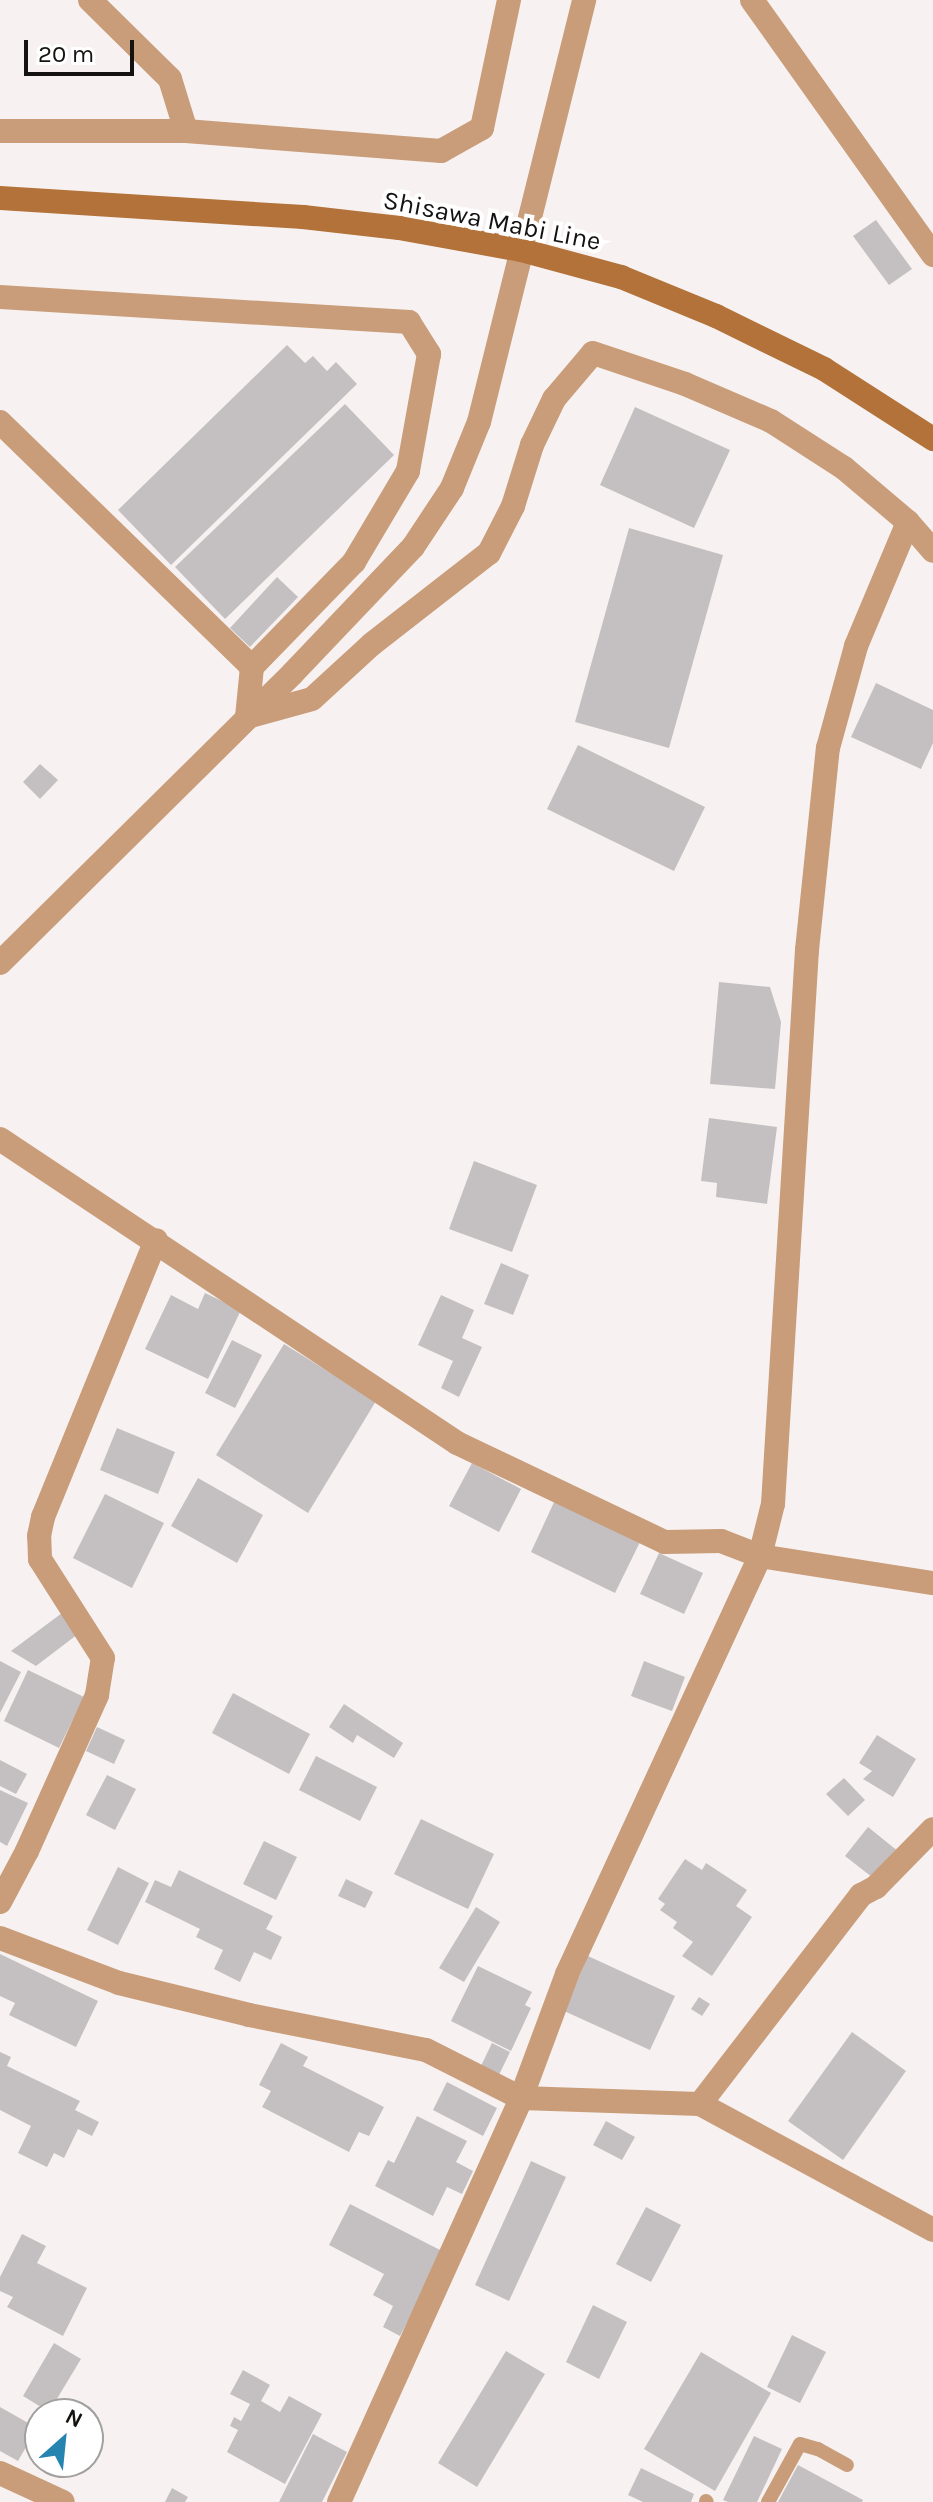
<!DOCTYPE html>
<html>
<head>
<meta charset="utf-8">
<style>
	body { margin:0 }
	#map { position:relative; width:933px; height:2502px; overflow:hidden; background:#f7f2f1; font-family:Karla,sans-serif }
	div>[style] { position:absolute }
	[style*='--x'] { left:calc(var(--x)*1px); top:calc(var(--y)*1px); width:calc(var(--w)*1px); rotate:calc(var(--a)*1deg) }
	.building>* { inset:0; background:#c4c0c1 }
	.service>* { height:14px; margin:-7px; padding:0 7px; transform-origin:7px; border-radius:7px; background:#c99d7a }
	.minor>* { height:24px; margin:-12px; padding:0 12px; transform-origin:12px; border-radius:12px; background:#c99d7a }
	.tertiary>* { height:24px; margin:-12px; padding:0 12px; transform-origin:12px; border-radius:12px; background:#c99d7a }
	.secondary>* { height:24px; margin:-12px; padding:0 12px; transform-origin:12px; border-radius:12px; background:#b27239 }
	span { translate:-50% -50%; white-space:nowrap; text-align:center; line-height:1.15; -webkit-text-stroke:8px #fff; paint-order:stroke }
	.street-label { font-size:26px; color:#141312 }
	.north { position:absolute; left:24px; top:2398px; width:80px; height:80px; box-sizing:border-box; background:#fff; border:2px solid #a1a1a0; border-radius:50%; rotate:27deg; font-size:22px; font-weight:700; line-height:32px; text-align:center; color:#141312 }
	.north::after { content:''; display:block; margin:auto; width:28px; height:36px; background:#2584b0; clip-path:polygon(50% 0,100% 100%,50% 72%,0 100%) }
	.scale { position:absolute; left:24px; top:40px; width:110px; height:36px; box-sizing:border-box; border:4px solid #141312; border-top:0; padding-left:10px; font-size:24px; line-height:28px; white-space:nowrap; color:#141312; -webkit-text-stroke:6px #fff; paint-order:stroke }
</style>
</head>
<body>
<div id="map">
	<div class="building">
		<div style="clip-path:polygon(876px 220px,912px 269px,889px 285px,853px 236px)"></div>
		<div style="clip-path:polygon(287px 345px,305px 363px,313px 356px,327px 371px,336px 362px,357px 384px,171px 565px,118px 510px)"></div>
		<div style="clip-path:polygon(345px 404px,394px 455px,225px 619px,175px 567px)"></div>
		<div style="clip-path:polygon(635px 407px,730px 450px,694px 528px,600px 485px)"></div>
		<div style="clip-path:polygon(629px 528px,723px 555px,669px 748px,575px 722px)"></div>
		<div style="clip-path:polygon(277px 577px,298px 597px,250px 647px,230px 628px)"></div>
		<div style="clip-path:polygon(876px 683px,933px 710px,933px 743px,921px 769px,851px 737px)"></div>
		<div style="clip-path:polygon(578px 745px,705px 807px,674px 871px,547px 809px)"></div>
		<div style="clip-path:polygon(40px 764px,58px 780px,40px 799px,23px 782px)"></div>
		<div style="clip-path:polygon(719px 982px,770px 987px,781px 1022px,775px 1089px,710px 1084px)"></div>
		<div style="clip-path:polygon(709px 1118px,777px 1127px,767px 1204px,716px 1197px,717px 1183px,701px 1181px)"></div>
		<div style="clip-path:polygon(474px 1161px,537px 1185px,512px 1252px,449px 1229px)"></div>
		<div style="clip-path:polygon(501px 1263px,529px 1275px,513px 1315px,484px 1304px)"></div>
		<div style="clip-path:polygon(205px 1293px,241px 1310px,208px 1379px,145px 1349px,171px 1295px,198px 1309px)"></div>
		<div style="clip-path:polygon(441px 1295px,474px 1310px,462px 1338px,482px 1347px,459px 1397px,441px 1388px,453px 1361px,418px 1345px)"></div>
		<div style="clip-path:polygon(232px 1340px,262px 1355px,235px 1408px,205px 1393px)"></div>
		<div style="clip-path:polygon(284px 1344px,376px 1401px,308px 1513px,216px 1455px)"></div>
		<div style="clip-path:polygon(117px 1428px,175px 1452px,158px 1494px,100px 1470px)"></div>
		<div style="clip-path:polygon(472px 1463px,521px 1489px,499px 1532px,449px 1506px)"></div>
		<div style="clip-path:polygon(198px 1478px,263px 1515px,237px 1563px,171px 1526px)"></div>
		<div style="clip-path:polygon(105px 1494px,164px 1523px,132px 1588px,73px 1558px)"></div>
		<div style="clip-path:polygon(555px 1500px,640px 1542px,615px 1593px,531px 1552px)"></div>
		<div style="clip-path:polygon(659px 1553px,703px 1573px,684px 1614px,640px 1594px)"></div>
		<div style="clip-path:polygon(62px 1613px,78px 1634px,36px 1666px,11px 1651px)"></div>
		<div style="clip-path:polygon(0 1661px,21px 1672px,0 1713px)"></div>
		<div style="clip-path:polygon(644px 1661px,685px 1677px,672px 1711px,631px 1696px)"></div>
		<div style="clip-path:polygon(28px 1670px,84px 1697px,59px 1748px,4px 1721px)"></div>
		<div style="clip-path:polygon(233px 1693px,310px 1734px,289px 1774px,212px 1733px)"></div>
		<div style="clip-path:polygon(344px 1704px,403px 1743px,394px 1758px,357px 1735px,353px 1743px,329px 1727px)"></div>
		<div style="clip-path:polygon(97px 1727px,125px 1740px,114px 1764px,86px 1751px)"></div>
		<div style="clip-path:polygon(877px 1735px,916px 1759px,893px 1797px,863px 1779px,872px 1771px,859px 1763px)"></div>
		<div style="clip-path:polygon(316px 1756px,377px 1787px,360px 1821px,299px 1790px)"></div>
		<div style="clip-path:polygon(0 1760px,27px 1774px,16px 1794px,0 1786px)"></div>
		<div style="clip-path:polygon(107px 1775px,136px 1789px,115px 1830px,86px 1815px)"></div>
		<div style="clip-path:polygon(844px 1778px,865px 1800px,848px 1816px,826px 1794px)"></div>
		<div style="clip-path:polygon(0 1790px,28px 1803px,7px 1846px,0 1842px)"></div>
		<div style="clip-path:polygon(421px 1819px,494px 1854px,468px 1909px,394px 1874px)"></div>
		<div style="clip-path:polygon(868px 1827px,899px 1852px,877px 1881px,845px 1856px)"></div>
		<div style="clip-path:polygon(264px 1841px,297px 1857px,276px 1900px,243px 1884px)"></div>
		<div style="clip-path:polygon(685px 1859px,702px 1870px,706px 1863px,747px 1890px,736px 1906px,752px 1917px,712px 1976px,682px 1956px,693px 1942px,673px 1928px,677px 1922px,660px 1910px,665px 1904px,658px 1899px)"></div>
		<div style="clip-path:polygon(118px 1867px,149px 1883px,118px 1945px,87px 1930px)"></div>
		<div style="clip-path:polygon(179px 1870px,273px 1916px,266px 1929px,282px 1937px,271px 1960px,254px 1952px,240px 1982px,214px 1969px,223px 1950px,196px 1937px,200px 1929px,145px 1902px,155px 1880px,171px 1887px)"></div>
		<div style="clip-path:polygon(346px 1879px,373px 1892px,365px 1908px,338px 1896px)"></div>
		<div style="clip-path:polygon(476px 1907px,500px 1922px,464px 1982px,439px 1968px)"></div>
		<div style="clip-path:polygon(0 1954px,98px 2001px,76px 2047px,9px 2015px,15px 2003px,0 1996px)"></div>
		<div style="clip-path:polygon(588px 1956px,675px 1996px,650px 2050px,564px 2011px)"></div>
		<div style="clip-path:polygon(478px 1966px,532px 1992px,525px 2005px,531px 2008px,511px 2051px,451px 2021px)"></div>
		<div style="clip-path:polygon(699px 1997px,710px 2004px,702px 2016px,691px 2009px)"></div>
		<div style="clip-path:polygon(852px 2032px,906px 2071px,843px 2160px,788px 2121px)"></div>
		<div style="clip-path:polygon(281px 2043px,308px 2057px,303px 2066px,384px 2107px,369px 2136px,359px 2132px,349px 2152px,262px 2107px,271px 2091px,259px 2085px)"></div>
		<div style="clip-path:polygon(492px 2043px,510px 2052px,498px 2077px,480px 2068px)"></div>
		<div style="clip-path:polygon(0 2052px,11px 2057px,7px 2066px,80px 2101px,75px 2110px,99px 2122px,92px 2136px,78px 2129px,64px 2158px,54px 2153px,47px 2167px,18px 2153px,31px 2126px,0 2110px)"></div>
		<div style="clip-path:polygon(447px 2082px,497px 2108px,483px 2136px,433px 2110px)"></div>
		<div style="clip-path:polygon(417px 2116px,467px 2141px,456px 2162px,473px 2171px,462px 2194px,447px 2187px,433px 2216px,375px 2186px,388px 2160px,394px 2163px)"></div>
		<div style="clip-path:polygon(606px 2121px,635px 2137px,622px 2160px,593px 2145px)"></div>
		<div style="clip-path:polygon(531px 2161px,566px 2177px,509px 2301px,475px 2285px)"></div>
		<div style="clip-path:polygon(350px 2204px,444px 2252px,400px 2336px,383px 2327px,393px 2306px,373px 2295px,384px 2274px,329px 2245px)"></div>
		<div style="clip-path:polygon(646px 2207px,681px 2225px,651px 2282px,616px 2264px)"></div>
		<div style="clip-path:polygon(22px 2234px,46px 2246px,37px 2263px,87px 2288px,63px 2336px,7px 2307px,13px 2297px,0 2291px,0 2277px)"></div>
		<div style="clip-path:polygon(593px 2305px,627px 2322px,599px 2379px,566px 2362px)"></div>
		<div style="clip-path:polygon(792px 2335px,826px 2352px,800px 2403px,767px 2387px)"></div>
		<div style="clip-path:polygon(54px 2343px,81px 2359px,49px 2412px,23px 2396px)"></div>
		<div style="clip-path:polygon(506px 2351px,545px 2374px,477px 2487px,438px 2463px)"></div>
		<div style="clip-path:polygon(701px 2352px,771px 2393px,715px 2491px,644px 2449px)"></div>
		<div style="clip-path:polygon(243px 2370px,270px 2385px,261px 2401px,280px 2412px,289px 2396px,322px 2414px,285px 2484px,227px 2452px,238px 2430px,230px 2426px,234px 2417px,241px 2421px,250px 2404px,230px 2394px)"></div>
		<div style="clip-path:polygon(0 2407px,37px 2428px,18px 2461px,0 2451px)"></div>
		<div style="clip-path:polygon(313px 2434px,347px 2452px,322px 2502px,279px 2502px)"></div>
		<div style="clip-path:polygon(754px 2436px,782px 2449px,757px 2502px,728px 2502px,723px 2500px)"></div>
		<div style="clip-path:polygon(798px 2465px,863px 2500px,862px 2502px,778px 2502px)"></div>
		<div style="clip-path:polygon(641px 2468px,694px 2494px,691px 2502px,643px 2502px,628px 2495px)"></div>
		<div style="clip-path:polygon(172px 2488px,188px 2497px,185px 2502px,165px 2502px)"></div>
	</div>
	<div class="service">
		<div style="--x:706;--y:2501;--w:1;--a:45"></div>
		<div style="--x:768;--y:2502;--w:66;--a:-61.1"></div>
		<div style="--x:800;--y:2444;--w:19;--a:16"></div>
		<div style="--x:818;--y:2449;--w:33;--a:29"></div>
	</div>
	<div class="minor">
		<div style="--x:90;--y:0;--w:112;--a:44.6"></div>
		<div style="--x:170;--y:79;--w:54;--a:72.9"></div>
		<div style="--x:752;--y:0;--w:313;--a:54.6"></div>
		<div style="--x:0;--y:131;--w:186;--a:0"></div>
		<div style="--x:186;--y:131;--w:256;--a:4.5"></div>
		<div style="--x:441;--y:151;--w:47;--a:-29.3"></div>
		<div style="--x:482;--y:128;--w:131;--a:-78.1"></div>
		<div style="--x:0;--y:297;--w:410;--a:3.5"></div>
		<div style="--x:409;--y:322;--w:38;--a:58"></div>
		<div style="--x:429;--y:354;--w:119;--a:100.2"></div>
		<div style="--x:408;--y:471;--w:106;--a:120.7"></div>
		<div style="--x:354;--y:562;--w:146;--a:134.2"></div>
		<div style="--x:252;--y:667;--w:50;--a:95.7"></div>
		<div style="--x:247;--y:717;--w:67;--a:-15.5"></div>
		<div style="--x:312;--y:699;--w:81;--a:-42.5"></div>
		<div style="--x:372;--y:644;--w:148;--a:-37.9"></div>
		<div style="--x:489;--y:553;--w:53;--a:-62.9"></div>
		<div style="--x:513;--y:506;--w:64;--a:-72.7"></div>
		<div style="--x:532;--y:445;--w:51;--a:-64.4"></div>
		<div style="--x:554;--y:399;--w:60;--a:-49.7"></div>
		<div style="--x:593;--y:353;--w:97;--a:18.6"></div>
		<div style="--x:685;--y:384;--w:94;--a:23.3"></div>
		<div style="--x:771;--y:421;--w:87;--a:32.8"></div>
		<div style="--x:844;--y:468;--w:84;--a:40.2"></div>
		<div style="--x:908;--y:522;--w:38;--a:49"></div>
		<div style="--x:0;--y:422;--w:351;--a:44.2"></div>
		<div style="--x:0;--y:963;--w:411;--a:-44.7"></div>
		<div style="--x:0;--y:1139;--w:549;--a:33.63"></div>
		<div style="--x:457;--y:1443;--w:230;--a:25.5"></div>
		<div style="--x:665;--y:1542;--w:56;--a:-1"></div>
		<div style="--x:721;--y:1541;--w:42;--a:21"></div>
		<div style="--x:760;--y:1556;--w:175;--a:8.9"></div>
		<div style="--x:0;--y:1902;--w:58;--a:-62.1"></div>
		<div style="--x:27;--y:1851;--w:171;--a:-65.8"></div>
		<div style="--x:97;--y:1695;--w:37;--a:-81"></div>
		<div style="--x:103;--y:1658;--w:117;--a:-122.5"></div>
		<div style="--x:40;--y:1559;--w:23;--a:-92"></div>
		<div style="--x:39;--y:1536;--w:19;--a:-78"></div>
		<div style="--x:43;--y:1517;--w:299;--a:-67.8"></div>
		<div style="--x:0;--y:1938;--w:127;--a:20.7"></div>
		<div style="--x:119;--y:1983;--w:134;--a:13.8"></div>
		<div style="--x:249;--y:2015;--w:180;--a:11.2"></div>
		<div style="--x:426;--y:2050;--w:106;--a:26.8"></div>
		<div style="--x:521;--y:2098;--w:179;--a:1.9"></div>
		<div style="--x:700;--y:2104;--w:265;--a:28.4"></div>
		<div style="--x:700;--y:2104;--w:264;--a:-52.4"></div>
		<div style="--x:861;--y:1895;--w:17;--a:-28"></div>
		<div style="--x:876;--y:1887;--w:81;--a:-45.5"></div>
		<div style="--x:0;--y:2473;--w:69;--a:24.7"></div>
		<div style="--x:339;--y:2502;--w:443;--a:-65.7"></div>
		<div style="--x:521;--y:2098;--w:132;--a:-69.6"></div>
		<div style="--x:567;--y:1974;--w:460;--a:-65.2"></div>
		<div style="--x:760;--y:1556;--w:54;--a:-76"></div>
		<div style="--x:773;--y:1504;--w:555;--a:-86.49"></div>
		<div style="--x:807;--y:950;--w:203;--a:-84.1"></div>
		<div style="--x:828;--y:748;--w:106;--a:-74.6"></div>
		<div style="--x:856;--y:646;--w:134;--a:-67.2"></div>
	</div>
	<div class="tertiary">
		<div style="--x:292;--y:674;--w:175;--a:-46.4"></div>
		<div style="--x:413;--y:547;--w:71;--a:-56.5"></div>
		<div style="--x:452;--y:488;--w:71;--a:-67.8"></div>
		<div style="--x:479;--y:422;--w:435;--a:-76"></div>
	</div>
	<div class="secondary">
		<div style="--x:0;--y:198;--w:304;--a:3.6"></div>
		<div style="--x:303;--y:217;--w:97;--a:6.5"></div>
		<div style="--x:399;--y:228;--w:124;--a:10.2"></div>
		<div style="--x:521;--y:250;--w:104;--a:15.1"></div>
		<div style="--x:621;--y:277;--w:103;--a:22.3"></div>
		<div style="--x:716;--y:316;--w:120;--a:26.1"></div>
		<div style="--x:824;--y:369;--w:130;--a:32.7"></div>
	</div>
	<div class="street-label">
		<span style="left:492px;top:221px;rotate:11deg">Shisawa Mabi Line</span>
	</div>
	<div class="north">N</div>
	<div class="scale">20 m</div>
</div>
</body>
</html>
